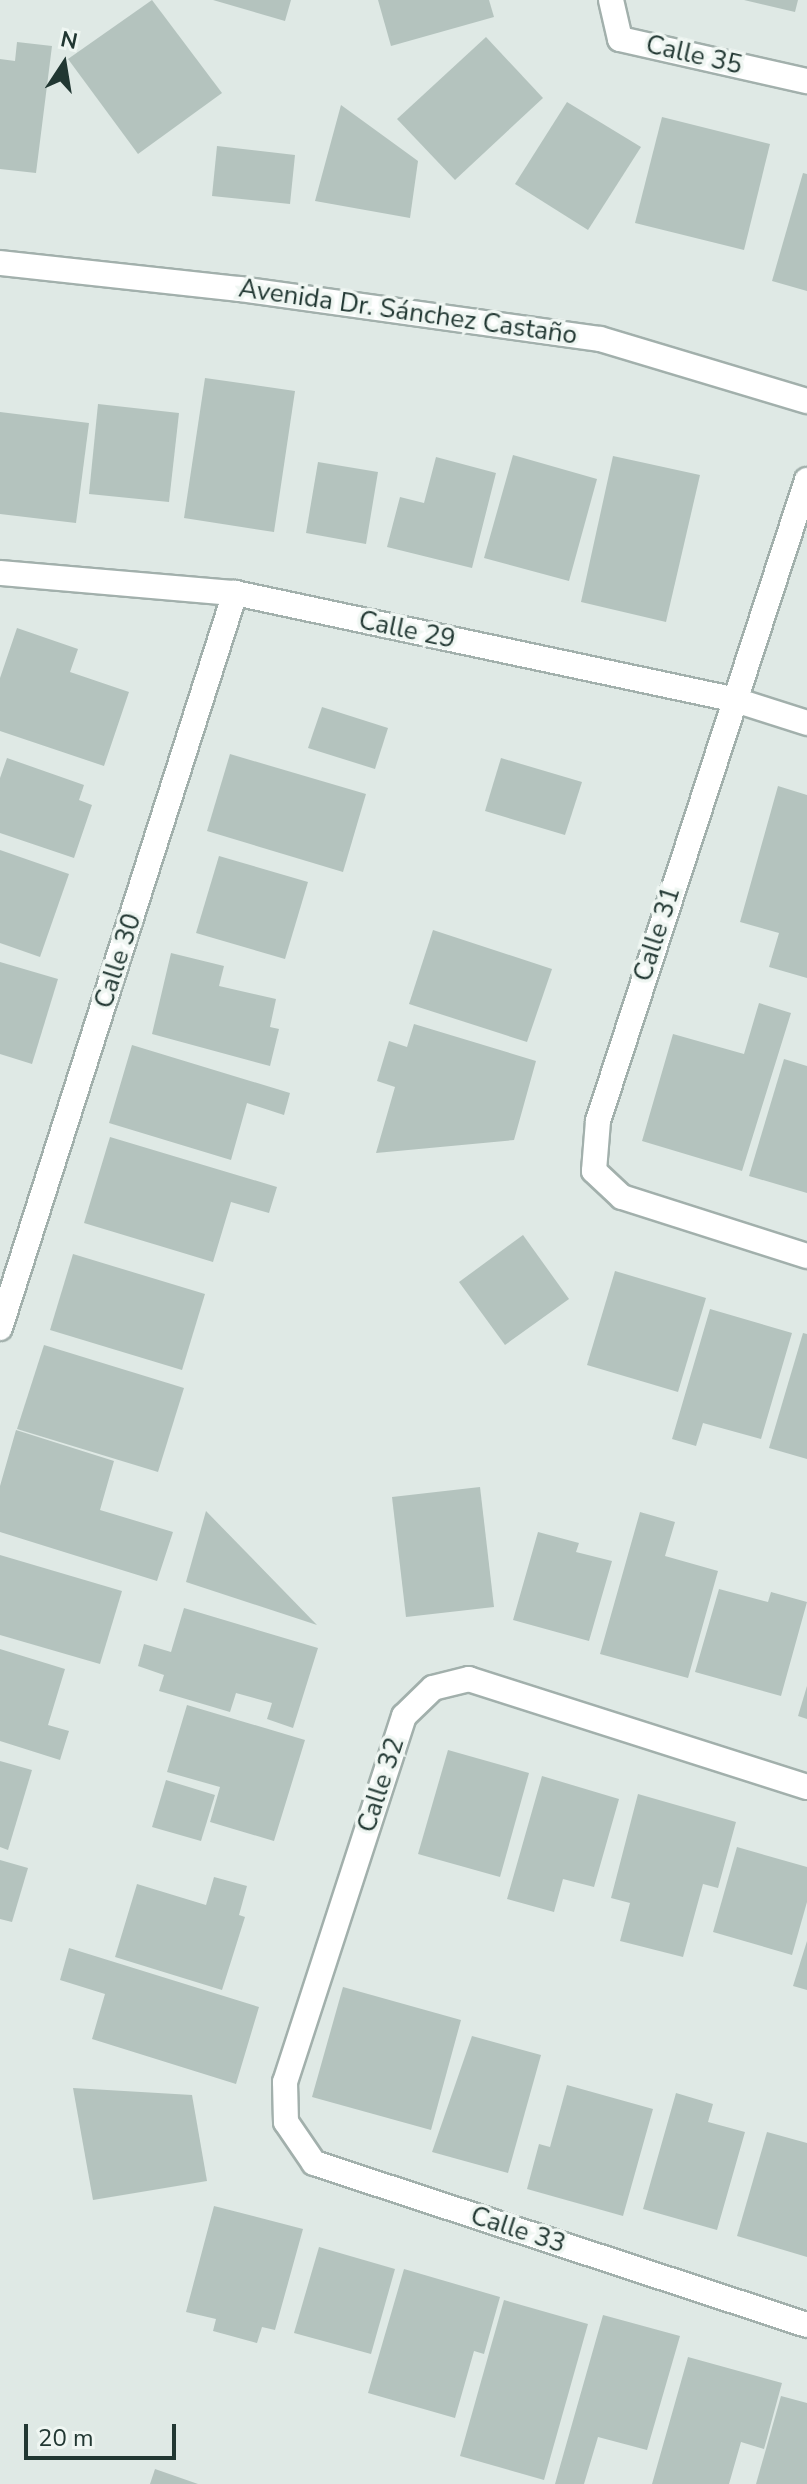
<!DOCTYPE html>
<html>
<head>
<meta charset="utf-8">
<style>
	body { margin:0 }
	#map { position:relative; width:807px; height:2484px; overflow:hidden; background:#dfe9e5; font-family:"Nunito Sans",sans-serif }
	div>[style] { position:absolute }
	[style*='--x'] { left:calc(var(--x)*1px); top:calc(var(--y)*1px); width:calc(var(--w)*1px); rotate:calc(var(--a)*1deg) }
	.building>* { inset:0; background:#b4c3be }
	.roads { filter:drop-shadow(2px 0 #a2b0ac) drop-shadow(-2px 0 #a2b0ac) drop-shadow(0 2px #a2b0ac) drop-shadow(0 -2px #a2b0ac) }
	.minor>* { height:24px; margin:-12px; padding:0 12px; transform-origin:12px; border-radius:12px; background:#fff }
	span { translate:-50% -50%; white-space:nowrap; text-align:center; line-height:1.15; -webkit-text-stroke:7px #eff6f2; paint-order:stroke }
	.street-label { font-size:26px; color:#213732 }
	.north { position:absolute; left:24px; top:24px; width:80px; height:80px; -webkit-text-stroke:6px #eff6f2; paint-order:stroke; rotate:12deg; font-size:22px; font-weight:700; line-height:32px; text-align:center; color:#213732 }
	.north::after { content:''; display:block; margin:auto; width:28px; height:36px; background:#213732; clip-path:polygon(50% 0,100% 100%,50% 72%,0 100%) }
	.scale { position:absolute; left:24px; top:2424px; width:152px; height:36px; box-sizing:border-box; border:4px solid #213732; border-top:0; padding-left:10px; font-size:24px; line-height:28px; white-space:nowrap; color:#213732; -webkit-text-stroke:6px #eff6f2; paint-order:stroke }
</style>
</head>
<body>
<div id="map">
	<div class="building">
		<div style="clip-path:polygon(152px 0,222px 93px,138px 154px,68px 59px)"></div>
		<div style="clip-path:polygon(213px 0,291px 0,285px 21px)"></div>
		<div style="clip-path:polygon(378px 0,489px 0,494px 17px,391px 46px)"></div>
		<div style="clip-path:polygon(744px 0,798px 0,795px 12px)"></div>
		<div style="clip-path:polygon(486px 37px,543px 98px,455px 180px,397px 119px)"></div>
		<div style="clip-path:polygon(17px 42px,52px 46px,36px 173px,0 169px,0 59px,15px 61px)"></div>
		<div style="clip-path:polygon(567px 102px,641px 147px,588px 230px,515px 184px)"></div>
		<div style="clip-path:polygon(341px 105px,418px 161px,410px 218px,315px 201px)"></div>
		<div style="clip-path:polygon(662px 117px,770px 144px,744px 250px,635px 223px)"></div>
		<div style="clip-path:polygon(217px 146px,295px 155px,290px 204px,212px 196px)"></div>
		<div style="clip-path:polygon(803px 173px,807px 174px,807px 291px,772px 281px)"></div>
		<div style="clip-path:polygon(205px 378px,295px 391px,274px 532px,184px 518px)"></div>
		<div style="clip-path:polygon(98px 404px,179px 413px,169px 502px,89px 494px)"></div>
		<div style="clip-path:polygon(0 412px,89px 423px,76px 523px,0 514px)"></div>
		<div style="clip-path:polygon(513px 455px,597px 479px,569px 581px,484px 558px)"></div>
		<div style="clip-path:polygon(613px 456px,700px 475px,666px 622px,581px 602px)"></div>
		<div style="clip-path:polygon(436px 457px,496px 473px,472px 568px,387px 547px,400px 497px,424px 503px)"></div>
		<div style="clip-path:polygon(318px 462px,378px 472px,366px 544px,306px 533px)"></div>
		<div style="clip-path:polygon(17px 628px,78px 649px,70px 672px,129px 692px,104px 766px,0 731px,0 678px)"></div>
		<div style="clip-path:polygon(322px 707px,388px 728px,375px 769px,308px 748px)"></div>
		<div style="clip-path:polygon(230px 754px,366px 794px,343px 872px,207px 831px)"></div>
		<div style="clip-path:polygon(7px 758px,84px 785px,79px 800px,92px 805px,74px 858px,0 833px,0 778px)"></div>
		<div style="clip-path:polygon(501px 758px,582px 782px,565px 835px,485px 811px)"></div>
		<div style="clip-path:polygon(778px 786px,807px 795px,807px 978px,769px 967px,779px 933px,740px 922px)"></div>
		<div style="clip-path:polygon(0 850px,69px 874px,40px 957px,0 943px)"></div>
		<div style="clip-path:polygon(219px 856px,308px 882px,285px 959px,196px 933px)"></div>
		<div style="clip-path:polygon(433px 930px,552px 969px,527px 1042px,409px 1004px)"></div>
		<div style="clip-path:polygon(171px 953px,224px 966px,219px 986px,276px 999px,270px 1027px,279px 1029px,270px 1066px,152px 1034px)"></div>
		<div style="clip-path:polygon(0 962px,58px 979px,32px 1064px,0 1054px)"></div>
		<div style="clip-path:polygon(759px 1003px,791px 1013px,742px 1171px,642px 1141px,673px 1034px,744px 1054px)"></div>
		<div style="clip-path:polygon(414px 1024px,536px 1061px,514px 1140px,376px 1153px,395px 1087px,377px 1081px,389px 1041px,407px 1047px)"></div>
		<div style="clip-path:polygon(132px 1045px,290px 1093px,284px 1115px,247px 1103px,231px 1160px,109px 1123px)"></div>
		<div style="clip-path:polygon(784px 1059px,807px 1066px,807px 1193px,749px 1176px)"></div>
		<div style="clip-path:polygon(110px 1137px,277px 1187px,269px 1213px,231px 1202px,213px 1262px,84px 1223px)"></div>
		<div style="clip-path:polygon(523px 1235px,569px 1299px,505px 1345px,459px 1282px)"></div>
		<div style="clip-path:polygon(73px 1254px,205px 1294px,182px 1370px,50px 1330px)"></div>
		<div style="clip-path:polygon(615px 1271px,706px 1298px,678px 1392px,587px 1365px)"></div>
		<div style="clip-path:polygon(710px 1309px,792px 1333px,761px 1439px,703px 1423px,696px 1446px,672px 1439px)"></div>
		<div style="clip-path:polygon(803px 1333px,807px 1334px,807px 1459px,769px 1448px)"></div>
		<div style="clip-path:polygon(44px 1345px,184px 1388px,158px 1472px,17px 1429px)"></div>
		<div style="clip-path:polygon(16px 1430px,114px 1461px,100px 1510px,173px 1532px,157px 1581px,0 1532px,0 1486px)"></div>
		<div style="clip-path:polygon(480px 1487px,494px 1607px,406px 1617px,392px 1497px)"></div>
		<div style="clip-path:polygon(206px 1511px,317px 1625px,186px 1582px)"></div>
		<div style="clip-path:polygon(640px 1512px,675px 1522px,665px 1556px,718px 1571px,688px 1678px,600px 1654px)"></div>
		<div style="clip-path:polygon(538px 1532px,579px 1543px,576px 1552px,612px 1561px,589px 1641px,513px 1620px)"></div>
		<div style="clip-path:polygon(0 1555px,122px 1591px,100px 1664px,0 1635px)"></div>
		<div style="clip-path:polygon(719px 1589px,768px 1602px,771px 1592px,807px 1602px,781px 1696px,695px 1672px)"></div>
		<div style="clip-path:polygon(184px 1608px,318px 1648px,293px 1728px,267px 1719px,272px 1703px,236px 1693px,230px 1712px,159px 1691px,164px 1675px,138px 1666px,144px 1644px,171px 1652px)"></div>
		<div style="clip-path:polygon(0 1649px,65px 1669px,48px 1725px,69px 1731px,60px 1760px,0 1741px)"></div>
		<div style="clip-path:polygon(807px 1686px,807px 1719px,798px 1716px)"></div>
		<div style="clip-path:polygon(187px 1705px,305px 1740px,274px 1841px,210px 1822px,220px 1787px,167px 1772px)"></div>
		<div style="clip-path:polygon(448px 1750px,529px 1773px,500px 1877px,418px 1854px)"></div>
		<div style="clip-path:polygon(0 1761px,32px 1770px,8px 1850px,0 1847px)"></div>
		<div style="clip-path:polygon(542px 1776px,619px 1799px,594px 1887px,563px 1879px,554px 1912px,507px 1899px)"></div>
		<div style="clip-path:polygon(166px 1780px,215px 1795px,201px 1841px,152px 1827px)"></div>
		<div style="clip-path:polygon(638px 1794px,736px 1822px,718px 1888px,703px 1884px,683px 1957px,620px 1941px,630px 1903px,611px 1898px)"></div>
		<div style="clip-path:polygon(737px 1847px,807px 1867px,807px 1902px,792px 1955px,713px 1932px)"></div>
		<div style="clip-path:polygon(0 1860px,28px 1868px,12px 1922px,0 1919px)"></div>
		<div style="clip-path:polygon(214px 1877px,247px 1886px,239px 1915px,245px 1917px,222px 1990px,115px 1957px,137px 1884px,206px 1905px)"></div>
		<div style="clip-path:polygon(807px 1941px,807px 1990px,793px 1986px)"></div>
		<div style="clip-path:polygon(69px 1948px,259px 2007px,236px 2084px,92px 2039px,105px 1994px,60px 1980px)"></div>
		<div style="clip-path:polygon(343px 1987px,461px 2020px,431px 2130px,312px 2097px)"></div>
		<div style="clip-path:polygon(472px 2036px,541px 2055px,508px 2173px,432px 2152px)"></div>
		<div style="clip-path:polygon(567px 2085px,653px 2109px,623px 2216px,527px 2189px,539px 2144px,550px 2147px)"></div>
		<div style="clip-path:polygon(73px 2088px,192px 2095px,207px 2181px,93px 2200px)"></div>
		<div style="clip-path:polygon(676px 2093px,713px 2104px,708px 2122px,745px 2132px,717px 2230px,643px 2209px)"></div>
		<div style="clip-path:polygon(767px 2132px,807px 2143px,807px 2257px,737px 2236px)"></div>
		<div style="clip-path:polygon(214px 2206px,303px 2229px,275px 2330px,262px 2327px,257px 2343px,213px 2331px,216px 2319px,186px 2312px)"></div>
		<div style="clip-path:polygon(319px 2247px,395px 2269px,371px 2354px,294px 2333px)"></div>
		<div style="clip-path:polygon(404px 2269px,500px 2297px,484px 2354px,474px 2351px,455px 2418px,368px 2393px)"></div>
		<div style="clip-path:polygon(504px 2300px,588px 2324px,544px 2480px,460px 2456px)"></div>
		<div style="clip-path:polygon(603px 2315px,680px 2336px,647px 2450px,598px 2437px,584px 2484px,555px 2484px)"></div>
		<div style="clip-path:polygon(688px 2357px,782px 2383px,764px 2449px,741px 2442px,729px 2484px,652px 2484px)"></div>
		<div style="clip-path:polygon(781px 2396px,807px 2403px,807px 2484px,756px 2484px)"></div>
		<div style="clip-path:polygon(155px 2469px,198px 2484px,150px 2484px)"></div>
	</div>
	<div class="roads">
		<div class="minor">
			<div style="--x:611;--y:0;--w:40;--a:77"></div>
			<div style="--x:620;--y:39;--w:192;--a:12.7"></div>
			<div style="--x:0;--y:263;--w:241;--a:6.2"></div>
			<div style="--x:240;--y:289;--w:363;--a:7.9"></div>
			<div style="--x:600;--y:339;--w:216;--a:16.7"></div>
			<div style="--x:807;--y:480;--w:674;--a:108.06"></div>
			<div style="--x:598;--y:1121;--w:50;--a:94.6"></div>
			<div style="--x:594;--y:1171;--w:38;--a:43"></div>
			<div style="--x:622;--y:1197;--w:194;--a:17.7"></div>
			<div style="--x:0;--y:573;--w:236;--a:4.9"></div>
			<div style="--x:235;--y:593;--w:508;--a:12.04"></div>
			<div style="--x:732;--y:699;--w:79;--a:17.7"></div>
			<div style="--x:0;--y:1328;--w:772;--a:-72.27"></div>
			<div style="--x:807;--y:1787;--w:355;--a:-162.3"></div>
			<div style="--x:469;--y:1679;--w:37;--a:166"></div>
			<div style="--x:433;--y:1688;--w:40;--a:136"></div>
			<div style="--x:404;--y:1716;--w:385;--a:108"></div>
			<div style="--x:285;--y:2082;--w:40;--a:88.6"></div>
			<div style="--x:286;--y:2122;--w:50;--a:55.7"></div>
			<div style="--x:314;--y:2163;--w:519;--a:18.19"></div>
		</div>
	</div>
	<div class="street-label">
		<span style="left:694px;top:55px;rotate:13deg">Calle 35</span>
		<span style="left:408px;top:312px;rotate:8deg">Avenida Dr. Sánchez Castaño</span>
		<span style="left:407px;top:630px;rotate:12deg">Calle 29</span>
		<span style="left:657px;top:934px;rotate:-72deg">Calle 31</span>
		<span style="left:118px;top:961px;rotate:-72deg">Calle 30</span>
		<span style="left:381px;top:1785px;rotate:-72deg">Calle 32</span>
		<span style="left:518px;top:2230px;rotate:18deg">Calle 33</span>
	</div>
	<div class="north">N</div>
	<div class="scale">20 m</div>
</div>
</body>
</html>
